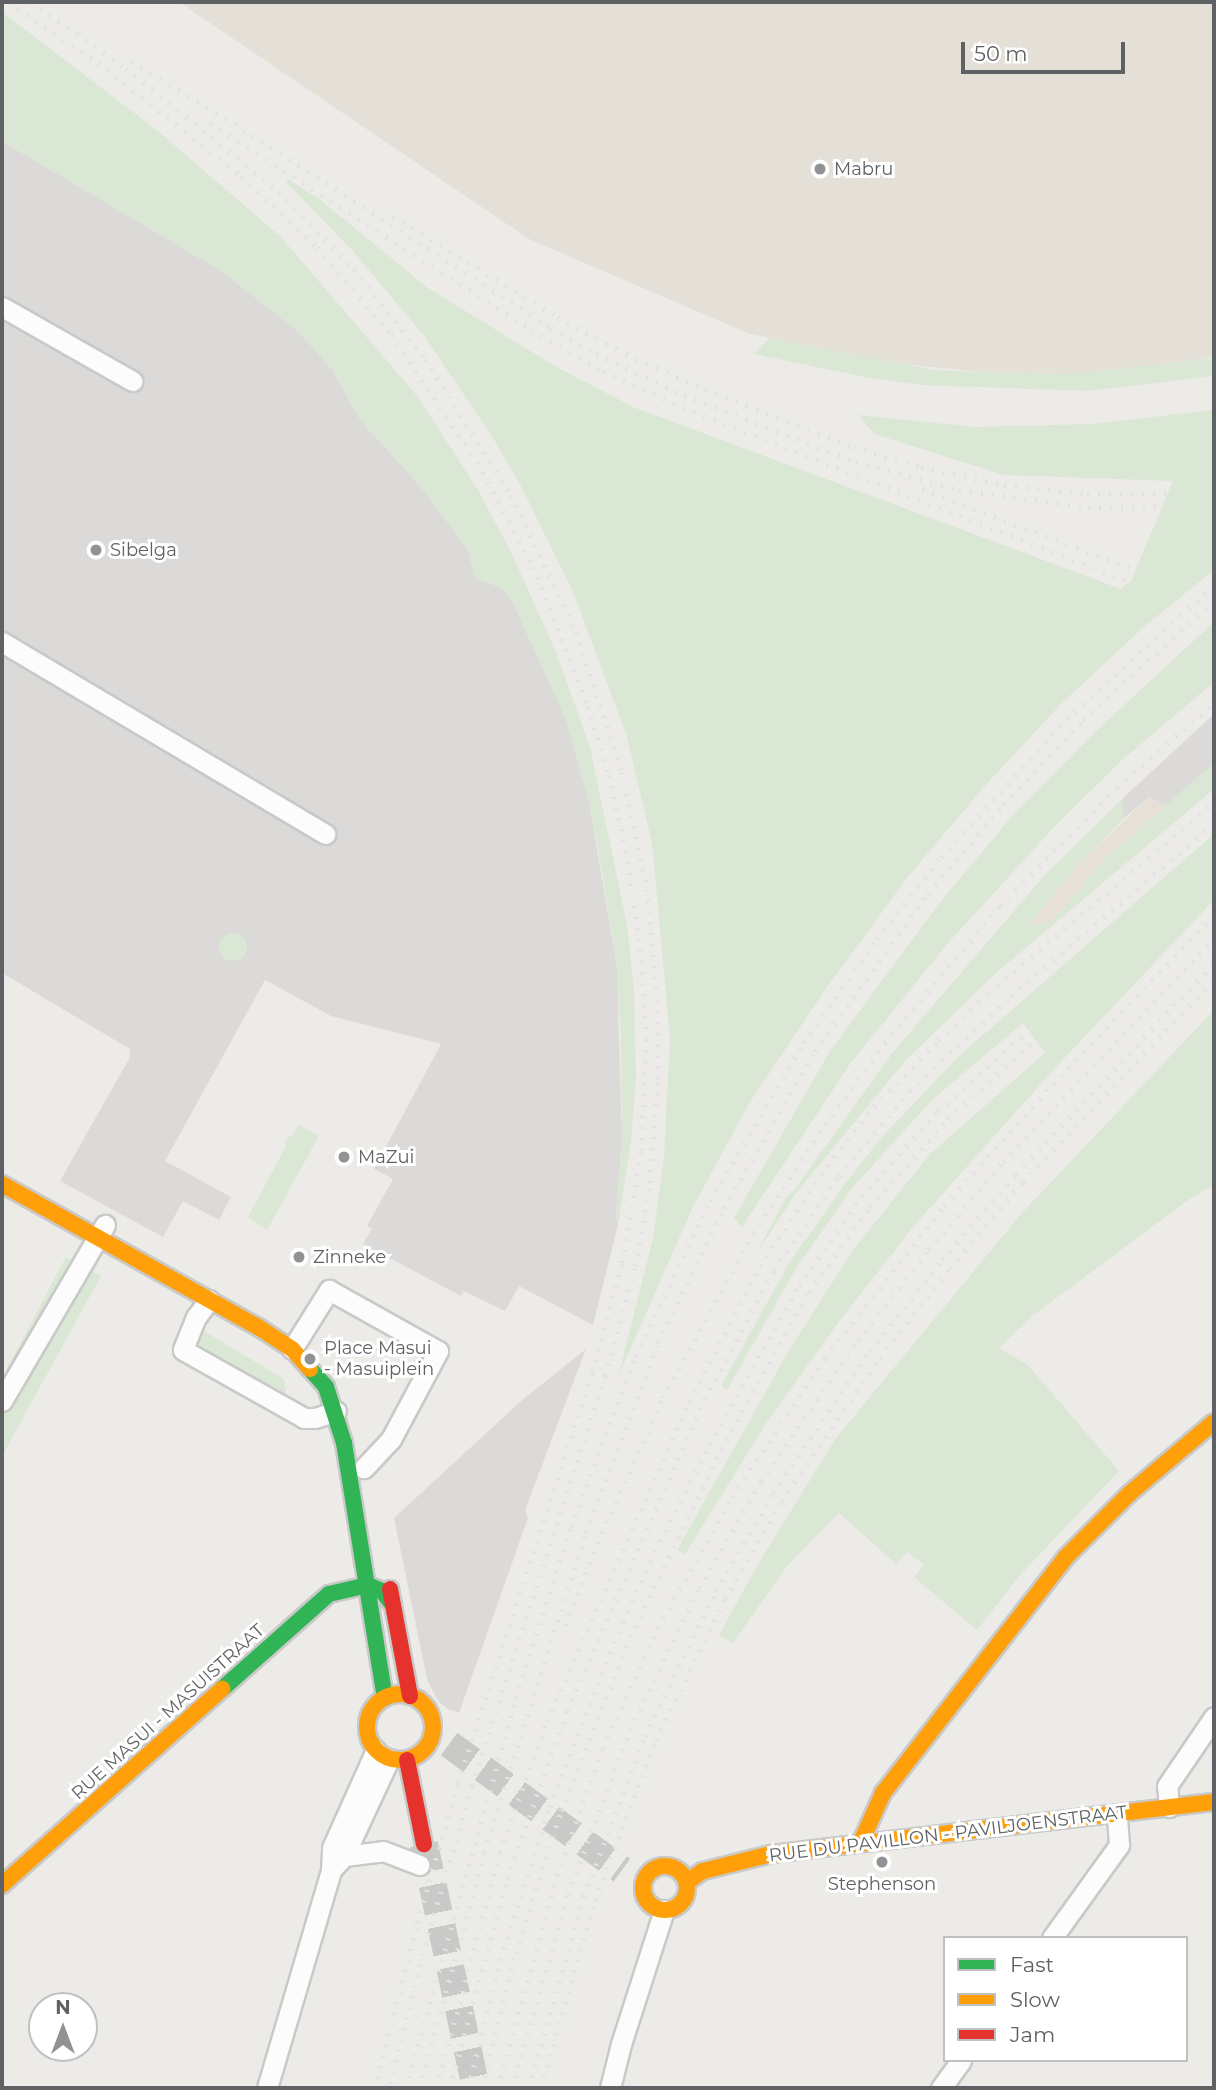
<!DOCTYPE html>
<html>
<head>
<meta charset="utf-8">
<style>
	body { margin:0 }
	#map { position:relative; width:1216px; height:2090px; overflow:hidden; background:#edebe8; font-family:Montserrat,sans-serif }
	div>[style] { position:absolute }
	[style*='--x'] { left:calc(var(--x)*1px); top:calc(var(--y)*1px); width:calc(var(--w)*1px); rotate:calc(var(--a)*1deg) }
	.commercial>* { inset:0; background:#e5e0d7 }
	.industrial>* { inset:0; background:#dcdad9 }
	.green>* { inset:0; background:#dae7d5 }
	.round { border-radius:50% }
	.sand>* { inset:0; background:#e6e0d6 }
	.secondary-tunnel>* { height:28px; margin-top:-14px; transform-origin:0; background:repeating-linear-gradient(90deg,#c9c9c7 0 28px,transparent 0 42px) }
	.roads { filter:drop-shadow(2px 0 #c9c9c8) drop-shadow(-2px 0 #c9c9c8) drop-shadow(0 2px #c9c9c8) drop-shadow(0 -2px #c9c9c8) }
	.street>* { height:19px; margin:-9.5px; padding:0 9.5px; transform-origin:9.5px; border-radius:9.5px; background:#fcfcfc }
	.fast>* { height:16px; margin:-8px; padding:0 8px; transform-origin:8px; border-radius:8px; background:#30b455 }
	.slow>* { height:16px; margin:-8px; padding:0 8px; transform-origin:8px; border-radius:8px; background:#ff9f0a }
	.slow>.ring { margin:-8px; padding:0; box-sizing:content-box; background:none; border:16px solid #ff9f0a; border-radius:50% }
	.jam>* { height:16px; margin:-8px; padding:0 8px; transform-origin:8px; border-radius:8px; background:#e5322d }
	.rail>* { height:5px; margin-top:-2.5px; transform-origin:0; background:repeating-linear-gradient(90deg,#e2e2e2 0 2px,transparent 0 11px) }
	.dots>* { width:19px; height:19px; translate:-50% -50%; box-sizing:border-box; border:4px solid #fff; border-radius:50% }
	span { translate:-50% -50%; white-space:nowrap; text-align:center; line-height:1.15; -webkit-text-stroke:6px #fff; paint-order:stroke }
	.poi-label { font-size:18px; color:#5e6265 }
	.left { translate:0 -50%; text-align:left }
	.street-label { font-size:18px; color:#5e6265 }
	.frame { position:absolute; inset:0; border:4px solid #5e6265; pointer-events:none }
	.legend { position:absolute; left:943px; top:1936px; width:245px; height:126px; box-sizing:border-box; background:#fff; border:2px solid #bfc0c1; margin:0; padding:9px 12px; list-style:none; font-size:21px; color:#5e6265 }
	.legend li { display:flex; align-items:center; gap:14px; height:35px }
	.legend b { width:35px; border:2px solid #bfc0c1 }
	.north { position:absolute; left:28px; top:1992px; width:70px; height:70px; box-sizing:border-box; background:#fff; border:2px solid #bfc0c1; border-radius:50%; rotate:0deg; font-size:19px; font-weight:700; line-height:28px; text-align:center; color:#5e6265 }
	.north::after { content:''; display:block; margin:auto; width:24px; height:32px; background:#909293; clip-path:polygon(50% 0,100% 100%,50% 72%,0 100%) }
	.scale { position:absolute; left:961px; top:42px; width:164px; height:32px; box-sizing:border-box; border:4px solid #5e6265; border-top:0; padding-left:9px; font-size:21px; line-height:24px; white-space:nowrap; color:#5e6265; -webkit-text-stroke:5px #fff; paint-order:stroke }
</style>
</head>
<body>
<div id="map">
	<div class="commercial">
		<div style="clip-path:polygon(179px 2px,1214px 2px,1214px 357px,1130px 370px,1071px 374px,982px 372px,893px 363px,750px 334px,529px 239px)"></div>
	</div>
	<div class="industrial">
		<div style="clip-path:polygon(2px 141px,220px 270px,298px 331px,332px 369px,361px 421px,417px 482px,467px 548px,476px 579px,498px 586px,510px 596px,566px 719px,589px 801px,617px 967px,622px 1140px,616px 1215px,618px 1225px,593px 1325px,519px 1286px,505px 1311px,464px 1291px,461px 1296px,363px 1244px,372px 1229px,367px 1226px,393px 1179px,374px 1169px,441px 1044px,331px 1016px,265px 980px,165px 1161px,231px 1197px,219px 1220px,183px 1201px,163px 1237px,60px 1181px,130px 1057px,130px 1049px,2px 973px)"></div>
		<div style="clip-path:polygon(1214px 714px,1214px 764px,1167px 806px,1149px 797px,1123px 819px,1122px 799px)"></div>
		<div style="clip-path:polygon(586px 1349px,525px 1510px,528px 1518px,459px 1713px,448px 1709px,438px 1701px,427px 1679px,394px 1518px,521px 1401px)"></div>
	</div>
	<div class="green">
		<div style="clip-path:polygon(2px 12px,158px 131px,281px 237px,418px 397px,478px 490px,511px 552px,556px 652px,590px 747px,627px 925px,634px 989px,636px 1078px,631px 1141px,618px 1225px,616px 1215px,622px 1140px,621px 1039px,617px 967px,602px 871px,589px 801px,566px 719px,510px 596px,497px 586px,476px 579px,467px 548px,417px 482px,361px 421px,332px 369px,298px 331px,220px 270px,2px 141px)"></div>
		<div style="clip-path:polygon(288px 179px,318px 198px,428px 288px,553px 365px,633px 407px,1121px 589px,1131px 581px,1173px 481px,1004px 475px,874px 434px,859px 415px,974px 427px,1090px 424px,1214px 410px,1214px 570px,1146px 625px,1062px 703px,982px 789px,907px 878px,827px 987px,748px 1105px,692px 1209px,618px 1377px,653px 1238px,664px 1156px,670px 1039px,652px 842px,626px 734px,573px 592px,523px 490px,493px 438px,425px 337px,352px 250px,286px 182px)"></div>
		<div style="clip-path:polygon(769px 338px,935px 370px,982px 372px,1071px 374px,1214px 358px,1214px 376px,1089px 391px,922px 385px,865px 377px,754px 354px)"></div>
		<div style="clip-path:polygon(1214px 622px,1214px 682px,1120px 762px,1058px 823px,948px 943px,850px 1064px,742px 1227px,734px 1218px,830px 1051px,941px 901px,1013px 815px,1095px 732px)"></div>
		<div style="clip-path:polygon(1214px 763px,1214px 789px,995px 974px,906px 1060px,796px 1193px,755px 1256px,786px 1197px,792px 1193px,893px 1052px,1043px 877px,1122px 799px,1123px 819px,1082px 861px,1031px 922px,1090px 876px,1106px 857px)"></div>
		<div style="clip-path:polygon(1214px 834px,1214px 900px,1057px 1066px,913px 1227px,838px 1323px,767px 1422px,685px 1554px,677px 1550px,788px 1352px,853px 1250px,930px 1154px,1045px 1053px,1023px 1023px,932px 1100px,853px 1187px,797px 1267px,727px 1390px,721px 1386px,789px 1263px,847px 1181px,880px 1139px,960px 1055px)"></div>
		<div class="round" style="left:219px;top:933px;width:28px;height:28px"></div>
		<div style="clip-path:polygon(1214px 1010px,1214px 1185px,1191px 1198px,1032px 1316px,999px 1348px,1028px 1365px,1119px 1471px,1021px 1574px,977px 1630px,914px 1577px,924px 1565px,907px 1552px,896px 1564px,839px 1513px,788px 1565px,733px 1643px,719px 1635px,761px 1559px,836px 1438px,1020px 1215px)"></div>
		<div style="clip-path:polygon(298px 1125px,319px 1136px,267px 1230px,248px 1217px,286px 1146px,284px 1144px,289px 1135px,292px 1136px)"></div>
		<div style="clip-path:polygon(66px 1257px,101px 1276px,2px 1456px,2px 1378px)"></div>
		<div style="clip-path:polygon(204px 1331px,284px 1379px,287px 1399px,197px 1345px)"></div>
	</div>
	<div class="sand">
		<div style="clip-path:polygon(1149px 797px,1167px 806px,1106px 857px,1056px 917px,1036px 927px,1031px 922px,1082px 861px)"></div>
	</div>
	<div class="secondary-tunnel">
		<div style="--x:449;--y:1744;--w:214;--a:36.1"></div>
		<div style="--x:424;--y:1844;--w:249;--a:78"></div>
	</div>
	<div class="roads">
		<div class="street">
			<div style="--x:2;--y:307;--w:150;--a:29.6"></div>
			<div style="--x:2;--y:642;--w:376;--a:30.7"></div>
			<div style="--x:209;--y:1300;--w:21;--a:127"></div>
			<div style="--x:196;--y:1317;--w:35;--a:112"></div>
			<div style="--x:183;--y:1350;--w:139;--a:29.3"></div>
			<div style="--x:304;--y:1418;--w:11;--a:0"></div>
			<div style="--x:315;--y:1418;--w:22;--a:-18"></div>
			<div style="--x:292;--y:1349;--w:70;--a:-57.9"></div>
			<div style="--x:329;--y:1290;--w:125;--a:29.2"></div>
			<div style="--x:438;--y:1351;--w:100;--a:118.1"></div>
			<div style="--x:391;--y:1439;--w:40;--a:133"></div>
			<div style="--x:2;--y:1401;--w:204;--a:-59.7"></div>
			<div style="--x:1169;--y:1807;--w:21;--a:-95"></div>
			<div style="--x:1167;--y:1786;--w:83;--a:-55.7"></div>
			<div style="--x:344;--y:1856;--w:39;--a:-7"></div>
			<div style="--x:383;--y:1851;--w:39;--a:21"></div>
			<div style="--x:331;--y:1870;--w:19;--a:-47"></div>
			<div style="--x:344;--y:1856;--w:107;--a:-65.1"></div>
			<div style="--x:1052;--y:1938;--w:115;--a:-54.2"></div>
			<div style="--x:1119;--y:1845;--w:31;--a:-94"></div>
			<div style="--x:267;--y:2088;--w:227;--a:-73.6"></div>
			<div style="--x:331;--y:1870;--w:22;--a:-87"></div>
			<div style="--x:332;--y:1848;--w:107;--a:-65.8"></div>
			<div style="--x:610;--y:2088;--w:45;--a:-76"></div>
			<div style="--x:621;--y:2044;--w:141;--a:-72.2"></div>
			<div style="--x:941;--y:2088;--w:34;--a:-54"></div>
		</div>
		<div class="fast">
			<div style="--x:310;--y:1369;--w:24;--a:48"></div>
			<div style="--x:326;--y:1387;--w:59;--a:72.2"></div>
			<div style="--x:344;--y:1443;--w:258;--a:80.9"></div>
			<div style="--x:222;--y:1689;--w:143;--a:-41.6"></div>
			<div style="--x:329;--y:1594;--w:40;--a:-13"></div>
			<div style="--x:368;--y:1585;--w:15;--a:23"></div>
			<div style="--x:382;--y:1591;--w:18;--a:52"></div>
		</div>
		<div class="slow">
			<div style="--x:2;--y:1184;--w:293;--a:29.2"></div>
			<div style="--x:258;--y:1327;--w:40;--a:32.9"></div>
			<div style="--x:292;--y:1349;--w:27;--a:48"></div>
			<div class="ring" style="left:367px;top:1694px;width:50px;height:50px"></div>
			<div style="--x:861;--y:1842;--w:54;--a:-65.8"></div>
			<div style="--x:883;--y:1793;--w:297;--a:-52.2"></div>
			<div style="--x:1065;--y:1558;--w:91;--a:-45"></div>
			<div style="--x:1129;--y:1494;--w:111;--a:-40.3"></div>
			<div class="ring" style="left:643px;top:1866px;width:28px;height:28px"></div>
			<div style="--x:687;--y:1882;--w:19;--a:-35"></div>
			<div style="--x:703;--y:1871;--w:70;--a:-14"></div>
			<div style="--x:771;--y:1854;--w:446;--a:-6.7"></div>
			<div style="--x:2;--y:1885;--w:295;--a:-41.7"></div>
		</div>
		<div class="jam">
			<div style="--x:390;--y:1589;--w:109;--a:79.4"></div>
			<div style="--x:407;--y:1760;--w:86;--a:78.6"></div>
		</div>
	</div>
	<div class="rail">
		<div style="--x:8;--y:2;--w:109;--a:34.1"></div>
		<div style="--x:98;--y:63;--w:182;--a:38.3"></div>
		<div style="--x:241;--y:176;--w:104;--a:43.1"></div>
		<div style="--x:317;--y:247;--w:114;--a:49.6"></div>
		<div style="--x:391;--y:334;--w:166;--a:56.3"></div>
		<div style="--x:483;--y:472;--w:107;--a:62.2"></div>
		<div style="--x:533;--y:567;--w:149;--a:68.4"></div>
		<div style="--x:588;--y:706;--w:72;--a:73.1"></div>
		<div style="--x:609;--y:775;--w:78;--a:77.4"></div>
		<div style="--x:626;--y:851;--w:111;--a:81.7"></div>
		<div style="--x:642;--y:961;--w:78;--a:87.1"></div>
		<div style="--x:646;--y:1039;--w:113;--a:92.5"></div>
		<div style="--x:641;--y:1152;--w:114;--a:99.6"></div>
		<div style="--x:622;--y:1264;--w:113;--a:105.4"></div>
		<div style="--x:592;--y:1373;--w:432;--a:108.1"></div>
		<div style="--x:458;--y:1784;--w:149;--a:106.4"></div>
		<div style="--x:416;--y:1927;--w:166;--a:104.3"></div>
		<div style="--x:31;--y:2;--w:116;--a:34.8"></div>
		<div style="--x:126;--y:68;--w:197;--a:39"></div>
		<div style="--x:279;--y:192;--w:107;--a:45.8"></div>
		<div style="--x:354;--y:269;--w:115;--a:51.7"></div>
		<div style="--x:425;--y:359;--w:161;--a:57.7"></div>
		<div style="--x:511;--y:495;--w:152;--a:64.6"></div>
		<div style="--x:576;--y:632;--w:147;--a:71.8"></div>
		<div style="--x:622;--y:772;--w:120;--a:77.9"></div>
		<div style="--x:647;--y:889;--w:111;--a:84.9"></div>
		<div style="--x:657;--y:1000;--w:82;--a:89.3"></div>
		<div style="--x:658;--y:1082;--w:106;--a:94.9"></div>
		<div style="--x:649;--y:1188;--w:81;--a:99.9"></div>
		<div style="--x:635;--y:1268;--w:112;--a:105.5"></div>
		<div style="--x:605;--y:1376;--w:431;--a:108"></div>
		<div style="--x:472;--y:1786;--w:152;--a:106.4"></div>
		<div style="--x:429;--y:1932;--w:161;--a:104.4"></div>
		<div style="--x:131;--y:61;--w:142;--a:31.4"></div>
		<div style="--x:252;--y:135;--w:356;--a:32.8"></div>
		<div style="--x:551;--y:328;--w:52;--a:30"></div>
		<div style="--x:596;--y:354;--w:97;--a:25"></div>
		<div style="--x:684;--y:395;--w:185;--a:21.3"></div>
		<div style="--x:856;--y:462;--w:107;--a:15.2"></div>
		<div style="--x:959;--y:490;--w:130;--a:7.5"></div>
		<div style="--x:1088;--y:507;--w:94;--a:-0.6"></div>
		<div style="--x:210;--y:123;--w:382;--a:32.8"></div>
		<div style="--x:531;--y:330;--w:83;--a:29.7"></div>
		<div style="--x:603;--y:371;--w:99;--a:24.5"></div>
		<div style="--x:693;--y:412;--w:468;--a:21.3"></div>
		<div style="--x:393;--y:216;--w:193;--a:31.6"></div>
		<div style="--x:557;--y:317;--w:78;--a:28.2"></div>
		<div style="--x:626;--y:354;--w:86;--a:23.9"></div>
		<div style="--x:705;--y:389;--w:159;--a:21.4"></div>
		<div style="--x:853;--y:447;--w:71;--a:16.4"></div>
		<div style="--x:921;--y:467;--w:85;--a:12.2"></div>
		<div style="--x:1004;--y:485;--w:83;--a:6.2"></div>
		<div style="--x:1087;--y:494;--w:95;--a:-0.6"></div>
		<div style="--x:922;--y:489;--w:228;--a:20.8"></div>
		<div style="--x:565;--y:1625;--w:99;--a:-68.1"></div>
		<div style="--x:602;--y:1533;--w:148;--a:-65.7"></div>
		<div style="--x:663;--y:1398;--w:187;--a:-61.2"></div>
		<div style="--x:753;--y:1234;--w:121;--a:-56.8"></div>
		<div style="--x:819;--y:1133;--w:112;--a:-53.7"></div>
		<div style="--x:885;--y:1043;--w:179;--a:-50"></div>
		<div style="--x:1000;--y:906;--w:167;--a:-45.5"></div>
		<div style="--x:1117;--y:787;--w:128;--a:-40.9"></div>
		<div style="--x:406;--y:2088;--w:405;--a:-74.2"></div>
		<div style="--x:516;--y:1698;--w:180;--a:-72.2"></div>
		<div style="--x:571;--y:1527;--w:183;--a:-69.2"></div>
		<div style="--x:636;--y:1356;--w:172;--a:-64.5"></div>
		<div style="--x:710;--y:1201;--w:184;--a:-59.3"></div>
		<div style="--x:804;--y:1043;--w:127;--a:-54.9"></div>
		<div style="--x:877;--y:939;--w:104;--a:-52"></div>
		<div style="--x:941;--y:857;--w:197;--a:-47.5"></div>
		<div style="--x:1074;--y:712;--w:189;--a:-42.2"></div>
		<div style="--x:420;--y:2088;--w:245;--a:-74.8"></div>
		<div style="--x:484;--y:1852;--w:336;--a:-72.3"></div>
		<div style="--x:586;--y:1532;--w:202;--a:-69.1"></div>
		<div style="--x:658;--y:1343;--w:150;--a:-63.9"></div>
		<div style="--x:724;--y:1208;--w:181;--a:-59.9"></div>
		<div style="--x:815;--y:1051;--w:193;--a:-54.3"></div>
		<div style="--x:928;--y:894;--w:118;--a:-49.8"></div>
		<div style="--x:1004;--y:804;--w:115;--a:-46.8"></div>
		<div style="--x:1083;--y:720;--w:177;--a:-42.3"></div>
		<div style="--x:437;--y:2088;--w:244;--a:-75.1"></div>
		<div style="--x:500;--y:1852;--w:139;--a:-70.3"></div>
		<div style="--x:547;--y:1721;--w:349;--a:-66"></div>
		<div style="--x:689;--y:1402;--w:153;--a:-62.4"></div>
		<div style="--x:760;--y:1266;--w:120;--a:-56.2"></div>
		<div style="--x:827;--y:1166;--w:75;--a:-51.5"></div>
		<div style="--x:874;--y:1107;--w:93;--a:-46.3"></div>
		<div style="--x:938;--y:1040;--w:69;--a:-42.7"></div>
		<div style="--x:989;--y:993;--w:295;--a:-40.3"></div>
		<div style="--x:450;--y:2088;--w:217;--a:-74.7"></div>
		<div style="--x:507;--y:1879;--w:178;--a:-70.3"></div>
		<div style="--x:567;--y:1711;--w:330;--a:-66.2"></div>
		<div style="--x:700;--y:1409;--w:157;--a:-62"></div>
		<div style="--x:774;--y:1270;--w:114;--a:-55.3"></div>
		<div style="--x:839;--y:1176;--w:111;--a:-50.1"></div>
		<div style="--x:910;--y:1091;--w:139;--a:-43.2"></div>
		<div style="--x:1011;--y:996;--w:266;--a:-40.3"></div>
		<div style="--x:468;--y:2088;--w:144;--a:-75.5"></div>
		<div style="--x:504;--y:1949;--w:149;--a:-72.1"></div>
		<div style="--x:550;--y:1807;--w:199;--a:-68.5"></div>
		<div style="--x:623;--y:1622;--w:89;--a:-65.4"></div>
		<div style="--x:660;--y:1541;--w:109;--a:-62.7"></div>
		<div style="--x:710;--y:1444;--w:181;--a:-60.6"></div>
		<div style="--x:799;--y:1286;--w:110;--a:-55"></div>
		<div style="--x:862;--y:1196;--w:114;--a:-48.2"></div>
		<div style="--x:938;--y:1111;--w:118;--a:-41.6"></div>
		<div style="--x:482;--y:2088;--w:139;--a:-75.9"></div>
		<div style="--x:516;--y:1953;--w:149;--a:-72.4"></div>
		<div style="--x:561;--y:1811;--w:198;--a:-68.1"></div>
		<div style="--x:635;--y:1627;--w:197;--a:-64.1"></div>
		<div style="--x:721;--y:1450;--w:181;--a:-60.9"></div>
		<div style="--x:809;--y:1292;--w:105;--a:-54.3"></div>
		<div style="--x:870;--y:1207;--w:118;--a:-48.4"></div>
		<div style="--x:948;--y:1119;--w:115;--a:-42.2"></div>
		<div style="--x:498;--y:2088;--w:221;--a:-74.5"></div>
		<div style="--x:557;--y:1875;--w:135;--a:-70.1"></div>
		<div style="--x:603;--y:1748;--w:132;--a:-65.4"></div>
		<div style="--x:658;--y:1628;--w:150;--a:-60.5"></div>
		<div style="--x:732;--y:1497;--w:167;--a:-56.2"></div>
		<div style="--x:825;--y:1358;--w:193;--a:-51.9"></div>
		<div style="--x:944;--y:1206;--w:164;--a:-48.2"></div>
		<div style="--x:1053;--y:1084;--w:233;--a:-46.2"></div>
		<div style="--x:512;--y:2088;--w:202;--a:-73.9"></div>
		<div style="--x:568;--y:1894;--w:175;--a:-69.3"></div>
		<div style="--x:630;--y:1730;--w:158;--a:-64.1"></div>
		<div style="--x:699;--y:1588;--w:123;--a:-59.7"></div>
		<div style="--x:761;--y:1482;--w:172;--a:-55.7"></div>
		<div style="--x:858;--y:1340;--w:115;--a:-51.7"></div>
		<div style="--x:929;--y:1250;--w:115;--a:-49.9"></div>
		<div style="--x:1003;--y:1162;--w:307;--a:-46.6"></div>
		<div style="--x:529;--y:2088;--w:200;--a:-74"></div>
		<div style="--x:584;--y:1896;--w:171;--a:-69.1"></div>
		<div style="--x:645;--y:1736;--w:161;--a:-63.9"></div>
		<div style="--x:716;--y:1591;--w:113;--a:-59.8"></div>
		<div style="--x:773;--y:1493;--w:172;--a:-55.7"></div>
		<div style="--x:870;--y:1351;--w:116;--a:-51.6"></div>
		<div style="--x:942;--y:1260;--w:113;--a:-49.3"></div>
		<div style="--x:1016;--y:1174;--w:289;--a:-46.8"></div>
		<div style="--x:541;--y:2088;--w:196;--a:-74"></div>
		<div style="--x:595;--y:1900;--w:171;--a:-69.1"></div>
		<div style="--x:656;--y:1740;--w:157;--a:-63.9"></div>
		<div style="--x:725;--y:1599;--w:113;--a:-59.8"></div>
		<div style="--x:782;--y:1501;--w:173;--a:-55.6"></div>
		<div style="--x:880;--y:1358;--w:114;--a:-52.1"></div>
		<div style="--x:950;--y:1268;--w:113;--a:-49.7"></div>
		<div style="--x:1023;--y:1182;--w:279;--a:-46.7"></div>
	</div>
	<div class="dots">
		<div style="left:820px;top:169px;background:#909293"></div>
		<div style="left:96px;top:550px;background:#909293"></div>
		<div style="left:344px;top:1157px;background:#909293"></div>
		<div style="left:299px;top:1257px;background:#909293"></div>
		<div style="left:310px;top:1359px;background:#909293"></div>
		<div style="left:882px;top:1862px;background:#909293"></div>
	</div>
	<div class="poi-label">
		<span class="left" style="left:834px;top:169px">Mabru</span>
		<span class="left" style="left:110px;top:550px">Sibelga</span>
		<span class="left" style="left:358px;top:1157px">MaZui</span>
		<span class="left" style="left:313px;top:1257px">Zinneke</span>
		<span class="left" style="left:324px;top:1359px">Place Masui<br>- Masuiplein</span>
		<span style="left:882px;top:1884px">Stephenson</span>
	</div>
	<div class="street-label">
		<span style="left:168px;top:1712px;rotate:-42deg">RUE MASUI - MASUISTRAAT</span>
		<span style="left:948px;top:1834px;rotate:-7deg">RUE DU PAVILLON - PAVILJOENSTRAAT</span>
	</div>
	<div class="frame"></div>
	<ul class="legend">
	<li><b style="height:9px;background:#30b455"></b>Fast</li>
	<li><b style="height:9px;background:#ff9f0a"></b>Slow</li>
	<li><b style="height:9px;background:#e5322d"></b>Jam</li>
	</ul>
	<div class="north">N</div>
	<div class="scale">50 m</div>
</div>
</body>
</html>
